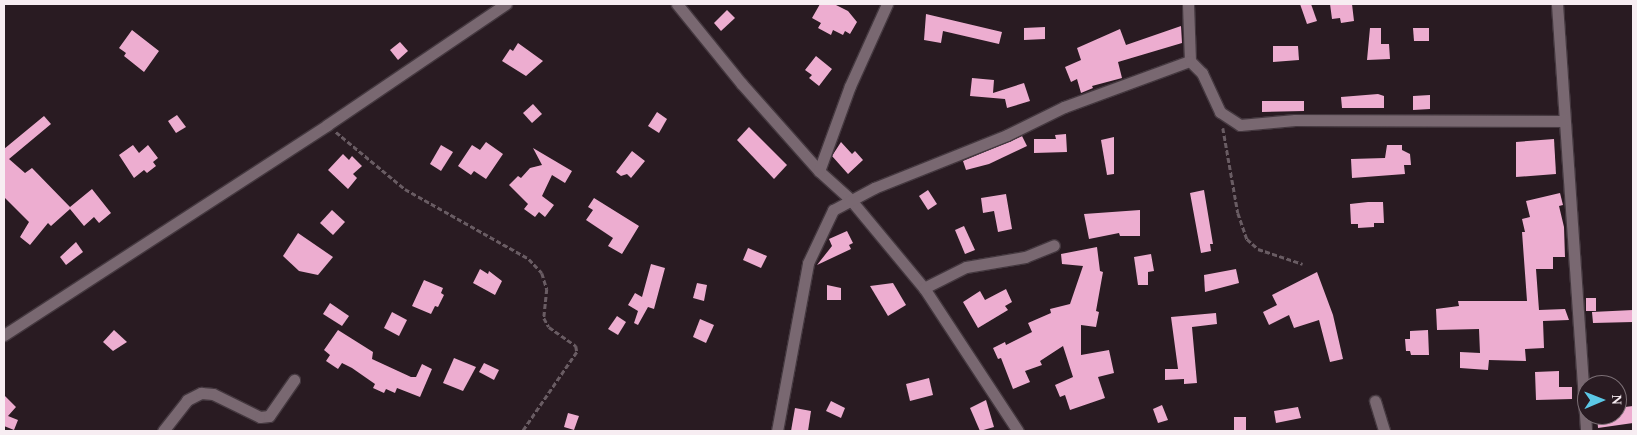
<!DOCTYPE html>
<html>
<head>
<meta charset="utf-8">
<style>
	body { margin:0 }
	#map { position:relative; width:1637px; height:435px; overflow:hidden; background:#291b22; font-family:"Times New Roman",serif }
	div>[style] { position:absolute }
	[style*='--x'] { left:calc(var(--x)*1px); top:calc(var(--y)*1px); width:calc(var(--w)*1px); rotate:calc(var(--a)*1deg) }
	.building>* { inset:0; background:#edadd0 }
	.path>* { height:2.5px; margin-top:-1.25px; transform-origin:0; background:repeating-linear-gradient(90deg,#695c63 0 5px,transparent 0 7.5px) }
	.roads { filter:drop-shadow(1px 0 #44383f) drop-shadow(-1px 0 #44383f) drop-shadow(0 1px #44383f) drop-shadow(0 -1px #44383f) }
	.minor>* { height:11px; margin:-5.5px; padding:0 5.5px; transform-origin:5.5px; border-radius:5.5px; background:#796871 }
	span { translate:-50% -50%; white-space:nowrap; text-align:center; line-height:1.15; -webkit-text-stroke:5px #291b22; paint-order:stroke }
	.frame { position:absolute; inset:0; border:5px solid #f7edf2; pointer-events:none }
	.north { position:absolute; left:1577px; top:375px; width:50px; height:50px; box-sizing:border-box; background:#291b22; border:1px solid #7b6f75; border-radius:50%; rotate:89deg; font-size:14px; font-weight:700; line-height:20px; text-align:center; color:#f7edf2 }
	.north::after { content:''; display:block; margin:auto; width:18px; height:22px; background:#5bc8e6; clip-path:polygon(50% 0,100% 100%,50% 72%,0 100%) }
</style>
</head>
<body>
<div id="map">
	<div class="building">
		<div style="clip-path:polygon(820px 4px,834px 4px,848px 11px,857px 22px,850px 34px,845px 31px,843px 35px,833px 30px,831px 35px,818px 28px,821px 23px,812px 18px)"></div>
		<div style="clip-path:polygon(1300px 4px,1311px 4px,1317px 21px,1307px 24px)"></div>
		<div style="clip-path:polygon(1330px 4px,1352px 4px,1354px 21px,1341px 23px,1340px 18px,1332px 19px)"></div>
		<div style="clip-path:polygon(727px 10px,735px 18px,721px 31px,714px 23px)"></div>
		<div style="clip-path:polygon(926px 14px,1002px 32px,999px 44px,943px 31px,941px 43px,924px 40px)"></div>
		<div style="clip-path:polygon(1181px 26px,1182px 43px,1118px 62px,1122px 78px,1092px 86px,1093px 88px,1081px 93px,1077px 79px,1071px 82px,1065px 67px,1081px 60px,1077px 48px,1120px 29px,1126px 45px)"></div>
		<div style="clip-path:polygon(1045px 27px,1045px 39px,1024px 40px,1024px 28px)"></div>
		<div style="clip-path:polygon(1370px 28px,1381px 28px,1381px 44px,1389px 44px,1390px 59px,1367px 60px)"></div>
		<div style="clip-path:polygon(1413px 28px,1429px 28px,1429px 41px,1414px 41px)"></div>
		<div style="clip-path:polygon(132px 30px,159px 51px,144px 72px,124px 56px,126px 53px,119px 48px)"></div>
		<div style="clip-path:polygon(400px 42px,408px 51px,398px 60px,390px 50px)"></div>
		<div style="clip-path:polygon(518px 43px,543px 61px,526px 76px,502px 61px,510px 49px,513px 51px)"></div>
		<div style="clip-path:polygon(1273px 46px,1298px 46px,1299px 60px,1273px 62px)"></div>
		<div style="clip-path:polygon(816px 56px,832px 69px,819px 86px,809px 78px,812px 75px,805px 70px)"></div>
		<div style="clip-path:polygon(972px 78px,994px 80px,993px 93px,1024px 83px,1030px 101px,1007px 108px,1005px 99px,970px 96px)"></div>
		<div style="clip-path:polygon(1378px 94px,1384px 96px,1384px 108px,1342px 108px,1341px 97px)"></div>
		<div style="clip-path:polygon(1430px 95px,1430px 109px,1413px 110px,1413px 96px)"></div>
		<div style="clip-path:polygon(1262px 101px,1304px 101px,1304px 111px,1262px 112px)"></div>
		<div style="clip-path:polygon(533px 104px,542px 114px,532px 123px,523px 113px)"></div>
		<div style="clip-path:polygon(657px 112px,667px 119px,659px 133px,648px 126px)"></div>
		<div style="clip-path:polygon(177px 115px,186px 127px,176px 133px,168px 121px)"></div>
		<div style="clip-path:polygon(44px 116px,51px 124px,9px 159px,25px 173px,32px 168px,70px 207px,92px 189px,111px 213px,99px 223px,94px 217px,84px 226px,70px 209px,51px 226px,48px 223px,30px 245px,20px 237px,29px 222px,4px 197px,4px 149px)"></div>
		<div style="clip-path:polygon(749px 127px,787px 165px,774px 179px,737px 140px)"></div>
		<div style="clip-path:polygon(1066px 134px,1067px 152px,1034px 153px,1034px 139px,1056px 139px,1055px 135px)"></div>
		<div style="clip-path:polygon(1022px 136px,1027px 146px,989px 164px,966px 170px,963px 161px)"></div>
		<div style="clip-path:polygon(1114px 137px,1114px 174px,1107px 175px,1101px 140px)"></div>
		<div style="clip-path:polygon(1554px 139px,1556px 174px,1516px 177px,1516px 142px)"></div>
		<div style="clip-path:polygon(486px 142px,503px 154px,486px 179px,474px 171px,471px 175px,458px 166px,472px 145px,480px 150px)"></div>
		<div style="clip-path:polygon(841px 142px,852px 154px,855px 151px,863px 160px,848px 174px,832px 156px)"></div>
		<div style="clip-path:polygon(133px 145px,139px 153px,148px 145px,158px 158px,153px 162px,156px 166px,147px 173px,144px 170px,134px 178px,119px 155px)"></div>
		<div style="clip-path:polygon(441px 145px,453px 152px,441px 171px,430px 164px)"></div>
		<div style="clip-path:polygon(1387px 145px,1402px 145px,1402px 150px,1410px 154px,1411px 165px,1404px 165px,1405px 174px,1352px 178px,1351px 159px,1385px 158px)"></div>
		<div style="clip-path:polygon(533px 148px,572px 171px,565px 183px,552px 175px,542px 196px,554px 205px,545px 217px,539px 212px,535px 217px,524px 209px,528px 204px,509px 185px,518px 176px,521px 178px,530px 168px,542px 165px)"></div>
		<div style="clip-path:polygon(632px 151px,645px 161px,631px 178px,627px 174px,621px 176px,616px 172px)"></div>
		<div style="clip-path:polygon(343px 154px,349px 160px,352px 156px,362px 166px,353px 174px,357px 178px,348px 189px,328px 170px)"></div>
		<div style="clip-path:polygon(928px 190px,937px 204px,928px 210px,919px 196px)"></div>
		<div style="clip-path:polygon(1204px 190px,1213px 244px,1210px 244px,1211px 251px,1201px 253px,1190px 193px)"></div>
		<div style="clip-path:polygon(1560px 193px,1563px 205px,1559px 206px,1564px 227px,1565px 257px,1553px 257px,1553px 269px,1536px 269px,1539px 310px,1565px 309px,1569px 320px,1543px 321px,1544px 348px,1525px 349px,1526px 361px,1489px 360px,1488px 370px,1460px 368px,1460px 352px,1480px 353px,1479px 329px,1437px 330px,1436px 309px,1459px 306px,1458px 301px,1527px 301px,1522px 232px,1525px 232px,1522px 219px,1530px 217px,1526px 201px)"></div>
		<div style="clip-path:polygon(1006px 194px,1012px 229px,998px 232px,994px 211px,983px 213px,981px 198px)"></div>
		<div style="clip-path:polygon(594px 198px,639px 226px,622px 254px,608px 246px,613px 238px,586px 220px,593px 210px,588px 207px)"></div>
		<div style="clip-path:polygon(1368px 202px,1383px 202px,1384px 223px,1374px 223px,1374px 227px,1358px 228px,1358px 224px,1351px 224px,1350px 204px)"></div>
		<div style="clip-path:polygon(332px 210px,345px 222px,333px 235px,320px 223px)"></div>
		<div style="clip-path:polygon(1140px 210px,1140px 236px,1120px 236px,1119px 233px,1089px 239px,1084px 214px)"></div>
		<div style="clip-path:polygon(964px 226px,975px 250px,965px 254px,955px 230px)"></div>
		<div style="clip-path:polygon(847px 231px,853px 243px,849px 245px,851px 249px,817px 265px,832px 246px,829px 239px)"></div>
		<div style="clip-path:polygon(298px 233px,333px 257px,318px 275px,299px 271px,283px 256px)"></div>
		<div style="clip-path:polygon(76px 242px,83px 252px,66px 265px,60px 257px)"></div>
		<div style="clip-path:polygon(1097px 247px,1100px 271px,1103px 272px,1096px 311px,1099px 312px,1096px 327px,1081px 325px,1081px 355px,1109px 350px,1114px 373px,1098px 377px,1105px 398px,1070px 410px,1065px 395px,1060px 397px,1055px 385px,1073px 377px,1063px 346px,1040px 361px,1042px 365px,1025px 371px,1030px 382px,1013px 389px,1001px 358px,998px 359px,993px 348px,1005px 342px,1006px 345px,1032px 332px,1028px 323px,1051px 313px,1050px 309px,1070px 304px,1083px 266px,1062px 264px,1061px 254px)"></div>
		<div style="clip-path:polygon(748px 248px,767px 256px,761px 268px,743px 260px)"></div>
		<div style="clip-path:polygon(1151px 254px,1154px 271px,1148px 272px,1148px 285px,1138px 285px,1134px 257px)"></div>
		<div style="clip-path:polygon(651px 264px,665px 268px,654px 309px,648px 307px,638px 325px,634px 323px,638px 311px,628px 305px,635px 293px,642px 297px)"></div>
		<div style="clip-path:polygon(480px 269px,488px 274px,489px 271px,502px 281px,495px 295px,473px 283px)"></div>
		<div style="clip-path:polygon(1236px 269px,1239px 283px,1205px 292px,1204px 275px)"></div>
		<div style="clip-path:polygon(1317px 272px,1333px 315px,1343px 359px,1330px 362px,1319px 320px,1294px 328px,1289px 315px,1269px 325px,1263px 312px,1277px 305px,1272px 295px)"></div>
		<div style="clip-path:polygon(424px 280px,443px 288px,441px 293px,444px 295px,438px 307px,435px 306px,431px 314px,412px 306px)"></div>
		<div style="clip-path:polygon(697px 283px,707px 285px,704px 301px,693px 298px)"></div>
		<div style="clip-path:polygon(893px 283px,906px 305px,888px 316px,870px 286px)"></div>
		<div style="clip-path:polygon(827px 285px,841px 288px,841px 300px,827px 300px)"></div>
		<div style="clip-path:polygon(1006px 289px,1012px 302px,1005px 306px,1008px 310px,978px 328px,963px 302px,980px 291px,985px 300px)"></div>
		<div style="clip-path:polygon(1586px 298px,1596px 298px,1596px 311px,1586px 311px)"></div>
		<div style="clip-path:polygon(330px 303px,349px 316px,342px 326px,323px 314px)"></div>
		<div style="clip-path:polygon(1633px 310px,1633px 322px,1593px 323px,1592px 312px)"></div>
		<div style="clip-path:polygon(392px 312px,407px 320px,399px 336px,384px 328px)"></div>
		<div style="clip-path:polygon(1216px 313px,1217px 324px,1192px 327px,1197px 383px,1184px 384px,1184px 379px,1165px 380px,1165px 369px,1178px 369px,1171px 317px)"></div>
		<div style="clip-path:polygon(617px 316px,626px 322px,618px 335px,608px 329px)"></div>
		<div style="clip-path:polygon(700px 319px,714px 325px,706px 343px,693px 337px)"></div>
		<div style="clip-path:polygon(114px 330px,127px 342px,113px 351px,103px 342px)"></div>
		<div style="clip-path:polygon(338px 330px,373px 352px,372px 359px,411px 377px,416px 377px,422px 364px,432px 369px,420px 397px,397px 388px,395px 393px,386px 389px,384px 393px,373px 388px,375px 384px,352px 368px,342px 363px,338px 369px,326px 361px,330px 355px,324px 350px)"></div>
		<div style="clip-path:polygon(1428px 330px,1429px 355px,1411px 355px,1410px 351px,1406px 351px,1405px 339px,1410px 339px,1410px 331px)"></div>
		<div style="clip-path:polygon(454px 358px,476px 367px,463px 391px,443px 383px)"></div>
		<div style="clip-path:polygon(484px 363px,499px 370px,494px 380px,479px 372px)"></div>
		<div style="clip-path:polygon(1559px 371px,1559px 387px,1572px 387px,1572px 399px,1536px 400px,1535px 372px)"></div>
		<div style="clip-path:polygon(929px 378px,933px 395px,910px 401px,906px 384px)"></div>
		<div style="clip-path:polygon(4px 395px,16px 407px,8px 416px,18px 420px,14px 430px,4px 426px)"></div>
		<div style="clip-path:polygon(986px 400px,994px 427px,980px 431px,970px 408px)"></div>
		<div style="clip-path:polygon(831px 401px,845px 408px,841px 418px,826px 411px)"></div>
		<div style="clip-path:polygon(1162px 405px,1168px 420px,1158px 423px,1153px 409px)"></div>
		<div style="clip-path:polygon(1633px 406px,1633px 423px,1598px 428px,1597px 415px,1617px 415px,1617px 408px)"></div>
		<div style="clip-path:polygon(1298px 407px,1301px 418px,1276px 423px,1274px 411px)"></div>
		<div style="clip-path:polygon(795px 408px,811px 411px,808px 431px,791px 431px)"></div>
		<div style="clip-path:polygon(568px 413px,579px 416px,574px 430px,564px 427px)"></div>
		<div style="clip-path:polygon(1234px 417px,1246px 417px,1246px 431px,1234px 431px)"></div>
	</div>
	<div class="path">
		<div style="--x:1223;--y:128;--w:86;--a:80"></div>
		<div style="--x:1238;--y:213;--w:28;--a:71"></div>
		<div style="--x:1247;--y:239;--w:15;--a:42"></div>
		<div style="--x:1258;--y:249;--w:47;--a:18.4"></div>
		<div style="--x:336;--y:132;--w:89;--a:39.6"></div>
		<div style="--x:405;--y:189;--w:142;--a:29.4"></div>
		<div style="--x:529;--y:259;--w:19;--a:47"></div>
		<div style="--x:542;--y:273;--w:17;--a:73"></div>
		<div style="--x:547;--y:289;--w:29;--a:96"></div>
		<div style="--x:544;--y:318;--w:10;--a:61"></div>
		<div style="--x:549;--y:327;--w:33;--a:35"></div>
		<div style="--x:576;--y:346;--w:6;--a:81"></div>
		<div style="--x:577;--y:352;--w:96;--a:124.4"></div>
	</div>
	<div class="roads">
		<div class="minor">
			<div style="--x:677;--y:4;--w:102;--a:51"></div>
			<div style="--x:741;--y:83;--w:118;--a:48.4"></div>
			<div style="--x:819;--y:171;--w:42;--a:42.1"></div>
			<div style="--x:850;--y:199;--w:116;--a:50.3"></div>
			<div style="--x:924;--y:288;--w:171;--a:56.7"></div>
			<div style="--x:1188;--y:4;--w:57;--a:88"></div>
			<div style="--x:1557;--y:4;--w:428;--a:86.1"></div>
			<div style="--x:819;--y:171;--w:90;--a:-70"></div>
			<div style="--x:850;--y:86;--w:90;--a:-65.7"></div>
			<div style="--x:924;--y:288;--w:47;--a:-26.6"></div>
			<div style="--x:966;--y:267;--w:60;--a:-9.6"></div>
			<div style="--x:1025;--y:257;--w:31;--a:-22"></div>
			<div style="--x:4;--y:335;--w:385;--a:-33"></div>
			<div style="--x:327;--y:125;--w:216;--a:-34.1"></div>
			<div style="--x:1375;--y:401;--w:31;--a:73"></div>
			<div style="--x:163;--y:431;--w:39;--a:-52"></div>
			<div style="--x:187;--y:400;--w:16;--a:-27"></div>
			<div style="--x:201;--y:393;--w:12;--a:5"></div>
			<div style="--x:213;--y:394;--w:52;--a:26.1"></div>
			<div style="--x:260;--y:417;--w:9;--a:-6"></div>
			<div style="--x:269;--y:416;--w:44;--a:-55.2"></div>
			<div style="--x:777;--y:431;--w:171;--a:-79.5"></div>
			<div style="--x:808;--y:263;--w:59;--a:-64.7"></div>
			<div style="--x:833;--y:210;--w:47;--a:-28.2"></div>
			<div style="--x:874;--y:188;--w:143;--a:-21.7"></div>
			<div style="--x:1007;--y:135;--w:64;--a:-26.2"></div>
			<div style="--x:1064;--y:107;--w:134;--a:-20.1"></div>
			<div style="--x:1190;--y:61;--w:17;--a:45"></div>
			<div style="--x:1202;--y:73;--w:43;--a:65.2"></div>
			<div style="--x:1220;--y:112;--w:24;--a:33"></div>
			<div style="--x:1240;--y:125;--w:55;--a:-5.2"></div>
			<div style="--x:1295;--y:120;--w:268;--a:0.2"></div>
		</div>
	</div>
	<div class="frame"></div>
	<div class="north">N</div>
</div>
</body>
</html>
